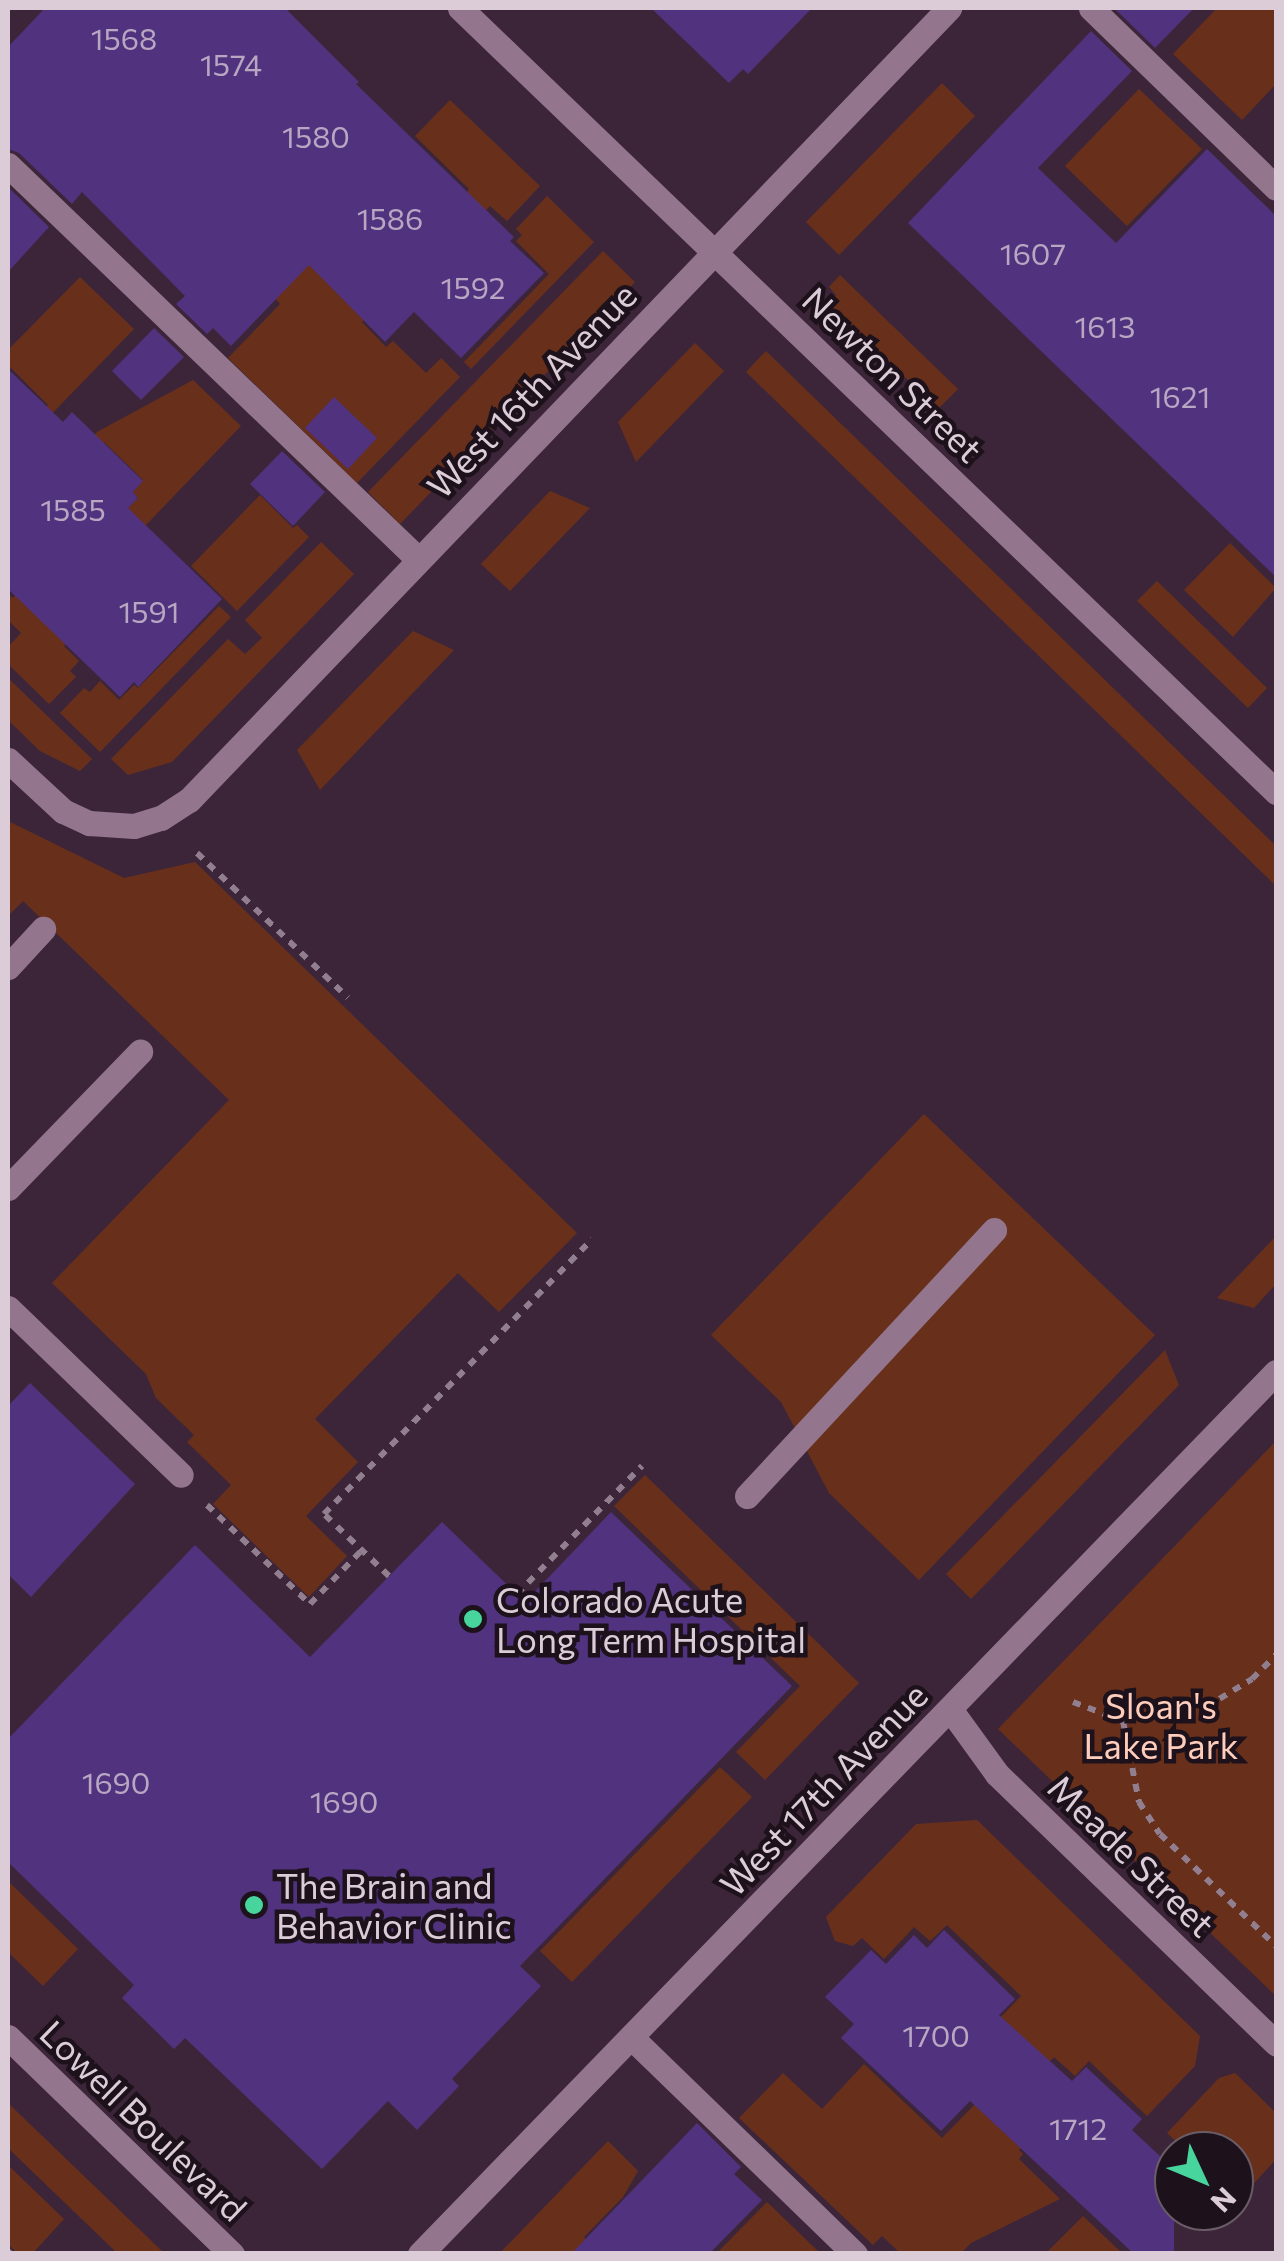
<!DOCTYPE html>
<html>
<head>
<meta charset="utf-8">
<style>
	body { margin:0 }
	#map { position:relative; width:1284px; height:2261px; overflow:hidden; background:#3d2539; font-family:Commissioner,sans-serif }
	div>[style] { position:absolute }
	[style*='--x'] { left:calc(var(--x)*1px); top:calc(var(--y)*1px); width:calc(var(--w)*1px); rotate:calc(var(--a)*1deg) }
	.green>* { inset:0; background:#68301b }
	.building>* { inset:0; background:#50327e }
	.path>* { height:6px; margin-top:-3px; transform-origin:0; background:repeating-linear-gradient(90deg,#917e8e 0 8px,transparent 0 16px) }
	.minor>* { height:25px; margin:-12.5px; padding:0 12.5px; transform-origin:12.5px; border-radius:12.5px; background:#93768e }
	.dots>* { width:28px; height:28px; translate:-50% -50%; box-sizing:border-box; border:5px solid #1d121b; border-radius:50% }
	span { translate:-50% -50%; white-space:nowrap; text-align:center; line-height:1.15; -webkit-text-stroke:9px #1d121b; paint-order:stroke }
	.number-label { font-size:30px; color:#b8a6c2 }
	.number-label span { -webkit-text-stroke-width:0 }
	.street-label { font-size:35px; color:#dbccd8 }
	.poi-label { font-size:35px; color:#dbccd8 }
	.left { translate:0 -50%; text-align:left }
	.park-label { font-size:35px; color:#feccbb }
	.frame { position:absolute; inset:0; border:10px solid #dbccd8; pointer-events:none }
	.north { position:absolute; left:1154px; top:2131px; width:100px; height:100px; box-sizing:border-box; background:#1d121b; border:2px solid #695c67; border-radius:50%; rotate:134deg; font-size:28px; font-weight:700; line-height:40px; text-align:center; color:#dbccd8 }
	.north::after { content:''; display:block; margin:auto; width:35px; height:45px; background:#47d49d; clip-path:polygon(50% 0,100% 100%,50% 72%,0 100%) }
</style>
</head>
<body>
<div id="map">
	<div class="green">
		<div style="clip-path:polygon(1217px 8px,1276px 8px,1276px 84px,1242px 120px,1173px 54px)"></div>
		<div style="clip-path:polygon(942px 83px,975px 116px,839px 255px,806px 222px)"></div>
		<div style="clip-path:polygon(1139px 89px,1202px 149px,1127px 226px,1065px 166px)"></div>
		<div style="clip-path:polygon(450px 100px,540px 186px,507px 221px,490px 206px,397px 302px,469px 189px,415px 136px)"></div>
		<div style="clip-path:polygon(547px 196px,594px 242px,471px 369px,464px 362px,549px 274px,516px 241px,522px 235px,516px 229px)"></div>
		<div style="clip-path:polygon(603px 251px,635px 282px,400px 524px,368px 492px)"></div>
		<div style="clip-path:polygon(309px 263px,386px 298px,362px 322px,386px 347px,393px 341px,426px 373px,441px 358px,460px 377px,357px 483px,228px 358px,280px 304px,275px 298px)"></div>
		<div style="clip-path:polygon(840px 275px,958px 389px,938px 409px,828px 303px,836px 295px,829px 287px)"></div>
		<div style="clip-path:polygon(80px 277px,134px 329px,8px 459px,8px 447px,48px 405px,8px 365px,8px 350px)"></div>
		<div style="clip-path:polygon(695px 343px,724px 371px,636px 462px,618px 422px)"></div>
		<div style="clip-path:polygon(766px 351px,1276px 846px,1276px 886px,746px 372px)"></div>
		<div style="clip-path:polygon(193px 380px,241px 426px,145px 526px,127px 509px,138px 498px,133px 492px,143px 480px,104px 442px,92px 454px,84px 446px,97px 432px)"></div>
		<div style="clip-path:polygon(550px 491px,590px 508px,510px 591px,481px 564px)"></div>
		<div style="clip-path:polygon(260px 495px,293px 528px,297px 525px,309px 537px,237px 611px,191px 566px)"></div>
		<div style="clip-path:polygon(321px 542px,354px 574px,172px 762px,128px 775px,111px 759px,228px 639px,245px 654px,262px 638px,245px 620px)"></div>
		<div style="clip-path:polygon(1230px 543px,1276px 588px,1233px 637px,1184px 590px)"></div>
		<div style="clip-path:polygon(30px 581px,79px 629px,64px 646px,79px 661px,70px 671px,76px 677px,49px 704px,8px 664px,8px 647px,21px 633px,8px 620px,8px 594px,13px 598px)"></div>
		<div style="clip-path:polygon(1157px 581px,1267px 688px,1248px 708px,1137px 601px)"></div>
		<div style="clip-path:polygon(219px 606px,231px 617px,100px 752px,60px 713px,84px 688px,90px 692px,100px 681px,119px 700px,134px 685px,138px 688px)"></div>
		<div style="clip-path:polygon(413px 631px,454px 650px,320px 790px,297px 750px)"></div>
		<div style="clip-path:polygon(8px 678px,92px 759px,80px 771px,40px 751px,8px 720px)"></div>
		<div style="clip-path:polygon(8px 821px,124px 878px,195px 862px,577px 1233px,499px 1312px,458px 1273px,315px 1419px,358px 1462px,306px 1516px,347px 1556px,309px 1597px,213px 1504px,231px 1485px,187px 1442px,194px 1435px,156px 1398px,146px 1374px,52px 1283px,229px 1100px,23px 901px,8px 916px)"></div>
		<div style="clip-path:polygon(924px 1114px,1155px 1335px,919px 1580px,829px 1493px,781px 1402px,711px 1335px)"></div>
		<div style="clip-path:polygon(1276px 1236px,1276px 1284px,1254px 1308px,1217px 1298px)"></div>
		<div style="clip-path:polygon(1165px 1350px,1179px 1385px,971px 1599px,946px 1574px)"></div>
		<div style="clip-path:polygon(1276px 1441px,1276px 1996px,998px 1729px)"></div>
		<div style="clip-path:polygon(645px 1475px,859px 1683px,765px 1780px,736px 1752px,800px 1686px,614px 1506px)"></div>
		<div style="clip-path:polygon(720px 1767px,752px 1797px,572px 1982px,540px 1951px)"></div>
		<div style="clip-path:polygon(977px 1820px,1200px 2036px,1195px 2066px,1147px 2116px,1089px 2061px,1075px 2076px,1054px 2057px,1018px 2094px,999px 2019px,1021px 1996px,947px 1925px,930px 1941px,914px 1927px,884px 1959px,862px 1938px,853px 1946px,835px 1941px,826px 1917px,916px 1824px)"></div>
		<div style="clip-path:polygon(8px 1881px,78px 1949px,43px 1986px,8px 1952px)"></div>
		<div style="clip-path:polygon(864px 2064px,942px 2138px,985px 2094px,1031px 2138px,1019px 2150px,1023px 2154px,1019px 2159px,1060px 2199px,971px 2243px,961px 2253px,900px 2253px,882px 2236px,873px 2245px,739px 2118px,783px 2073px,822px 2109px)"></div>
		<div style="clip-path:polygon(1235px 2073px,1276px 2113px,1276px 2159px,1238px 2201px,1234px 2197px,1234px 2151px,1186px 2151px,1167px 2133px,1219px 2078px)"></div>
		<div style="clip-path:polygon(8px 2103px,164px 2253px,117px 2253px,8px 2148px)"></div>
		<div style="clip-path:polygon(608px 2141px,638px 2171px,623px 2197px,584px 2237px,594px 2247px,588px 2253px,499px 2254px)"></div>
		<div style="clip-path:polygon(8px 2165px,64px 2219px,33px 2253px,17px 2253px,8px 2244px)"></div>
		<div style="clip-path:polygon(767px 2202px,820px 2253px,717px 2253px)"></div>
		<div style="clip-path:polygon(1083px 2216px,1122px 2253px,1046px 2253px)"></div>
	</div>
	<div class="building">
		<div style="clip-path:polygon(45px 8px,285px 8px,359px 82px,356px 84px,514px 237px,510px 241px,544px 273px,461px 358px,414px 312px,385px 342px,309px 265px,231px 346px,213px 328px,207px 334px,176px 304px,185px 296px,82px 192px,72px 204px,19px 153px,8px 149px,8px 47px)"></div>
		<div style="clip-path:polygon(651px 8px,812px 8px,748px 74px,743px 69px,729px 83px)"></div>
		<div style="clip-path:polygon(1114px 8px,1194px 8px,1155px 48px)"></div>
		<div style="clip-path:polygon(1091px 31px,1132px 71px,1038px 168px,1116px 243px,1207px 149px,1276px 216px,1276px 577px,908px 223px)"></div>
		<div style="clip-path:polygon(8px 187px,49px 227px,8px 272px)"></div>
		<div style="clip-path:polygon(154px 328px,184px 357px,141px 400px,112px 371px)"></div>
		<div style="clip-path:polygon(8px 369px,63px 422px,72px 412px,143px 481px,133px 492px,138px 498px,128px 508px,222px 599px,138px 687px,134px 682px,120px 697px,8px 589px)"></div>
		<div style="clip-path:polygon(334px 397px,377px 438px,348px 469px,305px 428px)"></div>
		<div style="clip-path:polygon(282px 451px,325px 492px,293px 526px,250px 484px)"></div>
		<div style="clip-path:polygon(30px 1383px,135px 1484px,31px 1597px,8px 1574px,8px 1406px)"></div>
		<div style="clip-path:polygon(611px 1512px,792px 1686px,520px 1966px,541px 1986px,452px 2079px,459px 2086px,417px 2130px,388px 2101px,322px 2169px,185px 2038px,174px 2049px,122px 1998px,134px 1985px,8px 1862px,8px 1739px,195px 1545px,310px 1657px,442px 1522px,525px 1602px)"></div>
		<div style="clip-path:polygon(944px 1930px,1015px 1999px,999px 2015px,1072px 2081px,1086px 2067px,1142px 2119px,1132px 2130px,1174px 2169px,1174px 2254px,1134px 2254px,970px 2101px,941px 2131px,841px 2038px,854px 2024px,825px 1997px,871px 1950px,886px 1964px,914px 1935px,927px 1948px)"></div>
		<div style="clip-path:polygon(697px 2123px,741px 2167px,734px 2174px,762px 2200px,709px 2254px,571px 2254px)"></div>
	</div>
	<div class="path">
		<div style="--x:197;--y:853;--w:209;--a:43.8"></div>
		<div style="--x:207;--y:1505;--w:143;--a:43.9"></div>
		<div style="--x:310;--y:1604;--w:75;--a:-46.1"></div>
		<div style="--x:389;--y:1576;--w:90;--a:-136.4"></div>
		<div style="--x:324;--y:1514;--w:384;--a:-45.7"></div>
		<div style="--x:517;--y:1594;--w:179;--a:-45.7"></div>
		<div style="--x:1073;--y:1702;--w:53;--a:20.8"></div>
		<div style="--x:1123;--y:1721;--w:84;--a:-9.6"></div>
		<div style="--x:1206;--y:1707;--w:54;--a:-31.3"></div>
		<div style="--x:1252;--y:1679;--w:34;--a:-45"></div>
		<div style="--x:1123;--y:1721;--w:83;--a:78.8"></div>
		<div style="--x:1139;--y:1802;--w:38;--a:57"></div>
		<div style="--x:1160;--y:1834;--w:161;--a:44"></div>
		<div style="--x:8;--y:2251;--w:4;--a:45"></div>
	</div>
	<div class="minor">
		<div style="--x:460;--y:8;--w:1132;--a:43.85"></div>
		<div style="--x:1091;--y:8;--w:258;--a:44.2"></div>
		<div style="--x:8;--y:165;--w:567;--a:43.86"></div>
		<div style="--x:8;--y:760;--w:75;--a:42.8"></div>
		<div style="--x:63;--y:811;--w:29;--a:25"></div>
		<div style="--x:89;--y:823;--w:45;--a:3.8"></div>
		<div style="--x:134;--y:826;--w:28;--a:-17"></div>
		<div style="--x:161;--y:818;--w:33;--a:-33"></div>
		<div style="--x:189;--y:800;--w:1098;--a:-46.18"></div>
		<div style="--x:8;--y:967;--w:52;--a:-47.4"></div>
		<div style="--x:8;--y:1188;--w:190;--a:-45.9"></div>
		<div style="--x:8;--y:1308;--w:240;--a:44"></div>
		<div style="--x:747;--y:1496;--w:363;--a:-47.1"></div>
		<div style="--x:950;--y:1709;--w:80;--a:54.1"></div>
		<div style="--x:997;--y:1774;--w:388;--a:44"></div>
		<div style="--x:8;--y:2037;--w:312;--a:44.1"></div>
		<div style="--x:631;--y:2037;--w:312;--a:44.1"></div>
		<div style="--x:420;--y:2254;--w:1229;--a:-45.86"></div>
	</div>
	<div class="dots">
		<div style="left:473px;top:1619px;background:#47d49d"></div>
		<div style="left:254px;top:1905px;background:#47d49d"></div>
	</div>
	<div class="number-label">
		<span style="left:124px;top:38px">1568</span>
		<span style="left:231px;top:64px">1574</span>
		<span style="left:316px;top:136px">1580</span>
		<span style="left:390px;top:218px">1586</span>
		<span style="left:1033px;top:253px">1607</span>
		<span style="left:473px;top:287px">1592</span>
		<span style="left:1105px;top:326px">1613</span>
		<span style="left:1180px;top:396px">1621</span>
		<span style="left:73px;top:509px">1585</span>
		<span style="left:149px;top:611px">1591</span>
		<span style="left:116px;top:1782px">1690</span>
		<span style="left:344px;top:1801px">1690</span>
		<span style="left:936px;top:2035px">1700</span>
		<span style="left:1078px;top:2128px">1712</span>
	</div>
	<div class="street-label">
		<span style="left:893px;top:374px;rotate:44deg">Newton Street</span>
		<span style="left:531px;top:390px;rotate:-46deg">West 16th Avenue</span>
		<span style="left:823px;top:1789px;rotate:-46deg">West 17th Avenue</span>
		<span style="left:1132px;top:1855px;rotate:44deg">Meade Street</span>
		<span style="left:144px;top:2120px;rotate:44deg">Lowell Boulevard</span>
	</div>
	<div class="poi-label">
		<span class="left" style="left:496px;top:1619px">Colorado Acute<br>Long Term Hospital</span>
		<span class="left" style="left:276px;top:1905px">The Brain and<br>Behavior Clinic</span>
	</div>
	<div class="park-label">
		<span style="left:1161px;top:1725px">Sloan's<br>Lake Park</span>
	</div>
	<div class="frame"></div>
	<div class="north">N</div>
</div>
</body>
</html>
